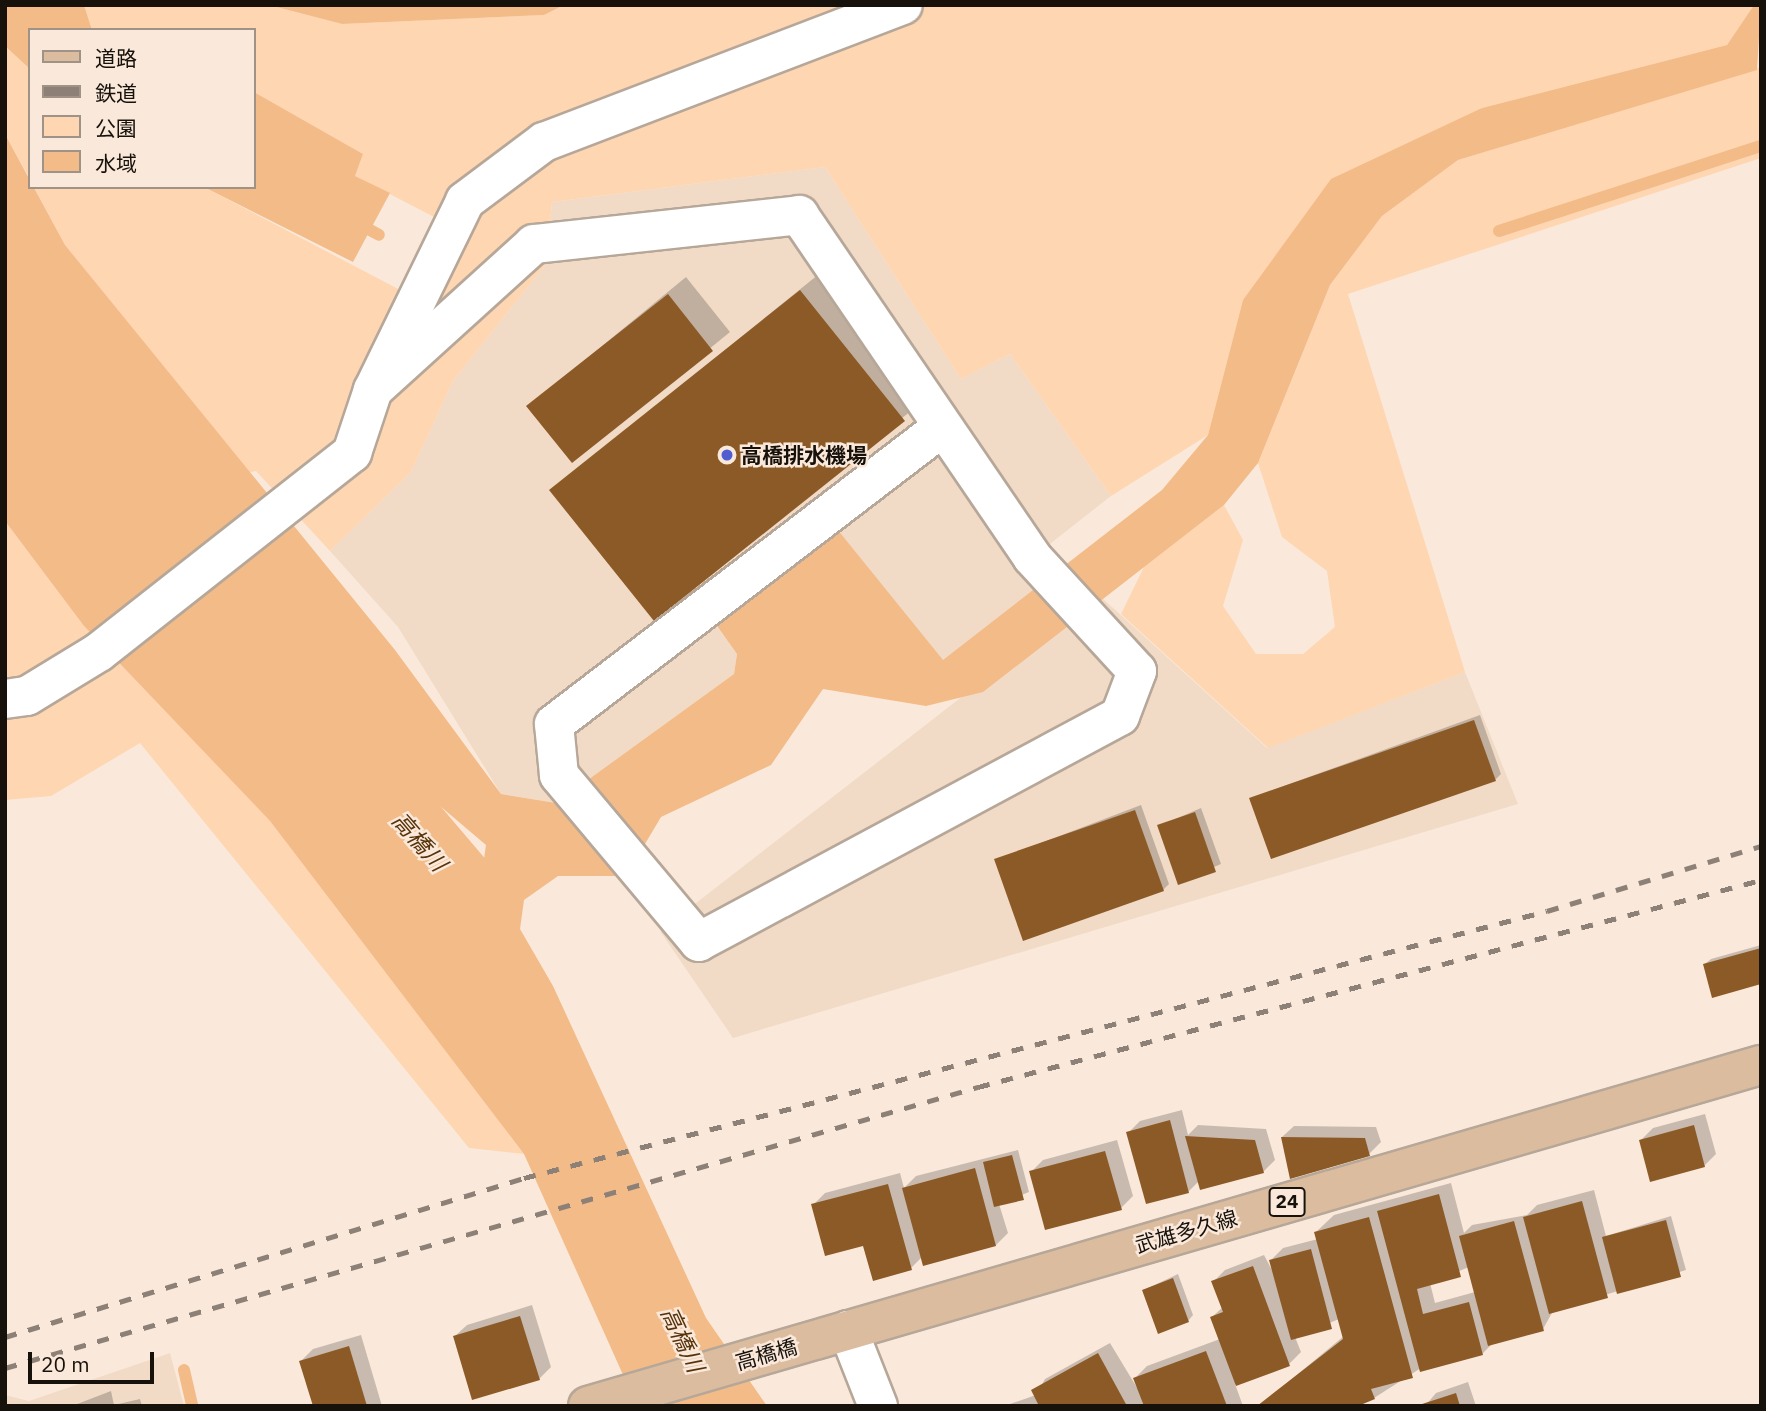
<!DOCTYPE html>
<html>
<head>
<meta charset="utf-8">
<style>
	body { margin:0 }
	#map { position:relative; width:1766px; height:1411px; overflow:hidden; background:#fae9da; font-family:"IBM Plex Sans","Noto Sans JP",sans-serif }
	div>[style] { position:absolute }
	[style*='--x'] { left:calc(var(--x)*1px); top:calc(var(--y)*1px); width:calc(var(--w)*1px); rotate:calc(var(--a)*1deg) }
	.built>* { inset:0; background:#f1dbc6 }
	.green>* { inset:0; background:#fed6b2 }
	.water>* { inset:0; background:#f3bb88 }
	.shadow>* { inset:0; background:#0003 }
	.stream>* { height:12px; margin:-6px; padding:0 6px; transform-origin:6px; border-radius:6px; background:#f3bb88 }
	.river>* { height:75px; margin:-37.5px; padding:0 37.5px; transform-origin:37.5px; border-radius:37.5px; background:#f3bb88 }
	.building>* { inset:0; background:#8c5a27 }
	.roads { filter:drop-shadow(2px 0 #b6a799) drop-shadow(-2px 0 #b6a799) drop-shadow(0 2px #b6a799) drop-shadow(0 -2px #b6a799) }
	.minor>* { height:38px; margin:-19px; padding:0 19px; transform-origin:19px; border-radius:19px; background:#fff }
	.major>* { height:38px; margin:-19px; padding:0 19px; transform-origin:19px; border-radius:19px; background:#dcbc9e }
	.rail>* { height:5px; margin-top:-2.5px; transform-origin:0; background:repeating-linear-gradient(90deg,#8d8177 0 12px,transparent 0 24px) }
	.dots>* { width:19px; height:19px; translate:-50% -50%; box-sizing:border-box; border:4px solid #fae9da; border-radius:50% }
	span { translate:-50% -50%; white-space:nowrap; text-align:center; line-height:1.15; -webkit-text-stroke:5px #fae9da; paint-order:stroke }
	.shield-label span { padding:2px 5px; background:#fae9da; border:2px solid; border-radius:5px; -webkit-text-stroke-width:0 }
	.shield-label { font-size:19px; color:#17110c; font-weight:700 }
	.poi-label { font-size:21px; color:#17110c; font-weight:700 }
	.left { translate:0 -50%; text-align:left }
	.street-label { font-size:21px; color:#17110c }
	.water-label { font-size:23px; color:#57330b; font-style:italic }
	.frame { position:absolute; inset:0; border:7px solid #17110c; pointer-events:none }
	.legend { position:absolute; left:28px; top:28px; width:228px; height:161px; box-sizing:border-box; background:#fae9da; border:2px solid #9f9388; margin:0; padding:9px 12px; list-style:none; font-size:21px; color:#17110c }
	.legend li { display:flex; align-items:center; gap:14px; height:35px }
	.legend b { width:35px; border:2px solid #9f9388 }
	.scale { position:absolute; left:28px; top:1352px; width:126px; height:32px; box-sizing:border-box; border:4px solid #17110c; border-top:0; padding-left:9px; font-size:21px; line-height:24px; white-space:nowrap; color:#17110c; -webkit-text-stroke:5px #fae9da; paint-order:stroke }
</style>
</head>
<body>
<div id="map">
	<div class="built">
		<div style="clip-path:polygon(825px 167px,961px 379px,1010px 354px,1111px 496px,1046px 547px,1267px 748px,1465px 672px,1518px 804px,733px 1038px,660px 931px,968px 692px,712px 620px,737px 654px,734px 674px,556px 803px,501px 794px,398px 627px,330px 551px,411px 472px,453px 381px,546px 264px,552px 202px)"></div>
		<div style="clip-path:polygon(170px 1353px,184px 1406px,5px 1406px,5px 1395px,29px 1401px)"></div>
	</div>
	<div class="green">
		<div style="clip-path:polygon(84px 5px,269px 5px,342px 24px,544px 15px,564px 5px,1754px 5px,1727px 45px,1482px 108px,1243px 300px,1208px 435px,1111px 496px,1010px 354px,961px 379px,825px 167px,552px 202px,546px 264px,453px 381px,411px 472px,330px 551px,256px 471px,247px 473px,65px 245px,34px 187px,204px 187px,402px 291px,436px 218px,355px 176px,363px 154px,254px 92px,254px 30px,92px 30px)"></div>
		<div style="clip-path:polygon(5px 46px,30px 69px,30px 179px,5px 134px)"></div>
		<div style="clip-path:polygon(1761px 67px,1761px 158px,1348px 294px,1465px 672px,1268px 748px,1121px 614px,1144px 567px,1224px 505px,1243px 540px,1223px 606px,1256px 654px,1303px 654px,1335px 627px,1327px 571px,1282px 537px,1258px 463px,1330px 285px,1382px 216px,1458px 160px)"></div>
		<div style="clip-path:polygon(5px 521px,84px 626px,270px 821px,524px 1154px,469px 1148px,140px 743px,51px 796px,5px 800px)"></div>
	</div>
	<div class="water">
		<div style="clip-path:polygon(5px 5px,84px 5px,92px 30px,30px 30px,30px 69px,5px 46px)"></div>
		<div style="clip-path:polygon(269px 5px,564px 5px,544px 15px,342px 24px)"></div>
		<div style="clip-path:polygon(evenodd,1754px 5px,1761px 5px,1757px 70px,1458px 160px,1382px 216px,1330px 285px,1258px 463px,1224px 505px,983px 692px,926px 706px,823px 689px,771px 765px,661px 817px,626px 876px,558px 876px,524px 900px,520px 929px,553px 986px,706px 1318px,767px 1406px,637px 1406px,524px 1154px,270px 821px,84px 626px,5px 521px,5px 134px,65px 245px,395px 650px,501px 794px,556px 803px,734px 674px,737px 654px,712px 619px,837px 529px,943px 660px,1162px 490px,1208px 435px,1243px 300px,1331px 179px,1482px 108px,1727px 45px,1754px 5px,354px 733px,486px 845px,483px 866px,352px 792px,338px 767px,354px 733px)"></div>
		<div style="clip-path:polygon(254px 92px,363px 154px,355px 176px,390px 193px,353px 262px,204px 187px,254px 187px)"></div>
	</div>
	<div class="shadow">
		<div style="clip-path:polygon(819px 274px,922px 402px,654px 618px,552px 490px)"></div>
		<div style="clip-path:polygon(686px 277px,730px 332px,572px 461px,529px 406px)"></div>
		<div style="clip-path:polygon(1480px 715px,1501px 774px,1495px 780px,1251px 798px)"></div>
		<div style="clip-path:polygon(1141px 805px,1169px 884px,1163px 890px,996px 860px)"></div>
		<div style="clip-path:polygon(1201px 808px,1221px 864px,1179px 882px,1159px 826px)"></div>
		<div style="clip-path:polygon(1761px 945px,1761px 983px,1705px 964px,1711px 959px)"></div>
		<div style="clip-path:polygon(1182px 1110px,1188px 1135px,1198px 1125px,1266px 1129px,1275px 1160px,1263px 1172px,1199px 1181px,1188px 1192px,1128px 1133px,1140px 1121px)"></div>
		<div style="clip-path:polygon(1705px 1114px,1716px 1154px,1704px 1166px,1641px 1140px,1653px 1128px)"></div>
		<div style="clip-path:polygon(1294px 1126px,1376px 1127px,1381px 1142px,1369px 1154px,1282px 1137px)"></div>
		<div style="clip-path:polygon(1117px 1140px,1133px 1196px,1121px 1208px,1031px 1172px,1043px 1160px)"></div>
		<div style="clip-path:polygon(1018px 1150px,1029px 1192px,999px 1204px,1008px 1233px,996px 1245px,922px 1257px,911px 1268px,865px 1244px,813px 1205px,825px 1193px,900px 1173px,904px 1188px,916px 1176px)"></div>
		<div style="clip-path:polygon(evenodd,1451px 1183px,1464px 1233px,1472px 1225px,1527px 1215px,1537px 1205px,1594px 1190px,1606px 1236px,1671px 1216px,1686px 1270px,1553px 1311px,1543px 1329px,1493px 1343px,1482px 1354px,1421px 1368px,1374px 1398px,1259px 1406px,1344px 1336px,1339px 1319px,1295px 1337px,1301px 1352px,1289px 1364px,1235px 1384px,1243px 1406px,1004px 1406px,1036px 1395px,1045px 1379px,1110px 1343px,1142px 1396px,1135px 1378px,1147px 1366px,1220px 1339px,1212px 1317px,1223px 1307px,1213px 1282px,1225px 1270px,1264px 1255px,1275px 1276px,1271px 1260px,1283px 1248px,1318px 1239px,1316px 1232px,1334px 1215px,1451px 1183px,1469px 1267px,1475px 1292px,1435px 1303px,1430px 1283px,1469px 1267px)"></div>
		<div style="clip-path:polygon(1178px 1274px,1193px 1315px,1188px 1321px,1144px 1290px)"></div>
		<div style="clip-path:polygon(532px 1305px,551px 1367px,539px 1379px,455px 1336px,467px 1325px)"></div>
		<div style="clip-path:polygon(361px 1335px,382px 1406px,315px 1406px,301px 1361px,313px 1349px)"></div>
		<div style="clip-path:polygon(1468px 1382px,1476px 1406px,1425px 1406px,1436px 1393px)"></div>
		<div style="clip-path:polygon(111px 1391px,114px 1405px,140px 1399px,142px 1406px,72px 1406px)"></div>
	</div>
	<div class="stream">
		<div style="--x:355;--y:222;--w:27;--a:28"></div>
		<div style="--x:1499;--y:231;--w:275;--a:-18"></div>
		<div style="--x:184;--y:1370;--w:37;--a:77"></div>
	</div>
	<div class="river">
		<div style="--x:277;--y:672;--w:302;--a:49.6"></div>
	</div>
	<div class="building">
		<div style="clip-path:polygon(800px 290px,905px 421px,654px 621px,549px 490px)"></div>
		<div style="clip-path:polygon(668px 294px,713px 351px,572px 463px,526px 406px)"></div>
		<div style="clip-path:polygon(1474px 720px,1496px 781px,1271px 859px,1249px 798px)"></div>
		<div style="clip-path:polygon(1135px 810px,1164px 891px,1023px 941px,994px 859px)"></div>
		<div style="clip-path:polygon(1195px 812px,1216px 872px,1178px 885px,1157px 825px)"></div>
		<div style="clip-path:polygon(1761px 948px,1761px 984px,1712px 998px,1703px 964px)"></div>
		<div style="clip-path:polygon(1170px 1120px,1189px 1193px,1146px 1204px,1126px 1132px)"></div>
		<div style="clip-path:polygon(1694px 1125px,1705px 1167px,1650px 1182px,1639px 1140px)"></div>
		<div style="clip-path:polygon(1185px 1136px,1255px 1140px,1264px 1173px,1200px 1190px)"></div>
		<div style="clip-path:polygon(1281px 1137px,1365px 1138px,1370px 1156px,1290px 1179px)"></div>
		<div style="clip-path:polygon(1105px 1151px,1122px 1210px,1045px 1230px,1029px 1171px)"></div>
		<div style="clip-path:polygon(1012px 1155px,1024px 1200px,994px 1207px,983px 1162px)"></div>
		<div style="clip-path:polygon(975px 1168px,996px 1246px,923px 1266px,902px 1188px)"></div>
		<div style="clip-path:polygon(888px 1184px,912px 1270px,873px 1281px,863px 1246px,825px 1256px,811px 1204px)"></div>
		<div style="clip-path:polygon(1439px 1194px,1461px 1277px,1417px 1289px,1423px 1314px,1469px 1302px,1483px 1355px,1420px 1372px,1377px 1211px)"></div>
		<div style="clip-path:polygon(1582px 1201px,1608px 1298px,1549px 1314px,1523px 1217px)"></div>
		<div style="clip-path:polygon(1369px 1217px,1413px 1378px,1371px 1389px,1375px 1399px,1358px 1406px,1257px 1406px,1343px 1339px,1314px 1232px)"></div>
		<div style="clip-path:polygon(1666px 1220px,1681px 1277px,1617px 1294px,1602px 1237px)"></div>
		<div style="clip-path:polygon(1514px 1221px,1544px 1331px,1488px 1346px,1459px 1236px)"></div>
		<div style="clip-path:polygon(1311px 1249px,1332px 1329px,1291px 1340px,1269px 1260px)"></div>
		<div style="clip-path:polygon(1253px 1266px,1290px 1366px,1236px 1386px,1210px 1317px,1223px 1312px,1211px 1281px)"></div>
		<div style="clip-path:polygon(1173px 1278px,1189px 1322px,1158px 1334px,1142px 1290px)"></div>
		<div style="clip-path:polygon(520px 1316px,540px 1380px,472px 1400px,453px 1336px)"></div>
		<div style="clip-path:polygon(349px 1346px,367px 1406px,313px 1406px,299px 1361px)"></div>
		<div style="clip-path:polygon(1206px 1351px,1227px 1406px,1144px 1406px,1133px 1378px)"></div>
		<div style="clip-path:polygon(1098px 1353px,1127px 1406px,1039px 1406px,1031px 1390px)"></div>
		<div style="clip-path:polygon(1456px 1393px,1460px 1406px,1419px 1406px,1419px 1405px)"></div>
	</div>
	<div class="roads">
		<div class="minor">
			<div style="--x:373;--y:390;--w:217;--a:-42.2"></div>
			<div style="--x:534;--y:244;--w:267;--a:-6.2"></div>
			<div style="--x:799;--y:215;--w:414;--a:55.7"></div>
			<div style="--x:1032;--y:557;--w:155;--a:47.4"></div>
			<div style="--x:1137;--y:671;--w:48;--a:110.7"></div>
			<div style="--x:1120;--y:716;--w:478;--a:151.8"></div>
			<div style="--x:699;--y:942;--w:218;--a:-130"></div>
			<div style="--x:559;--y:775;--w:51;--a:-95.6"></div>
			<div style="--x:554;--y:724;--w:487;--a:-37.4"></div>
			<div style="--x:5;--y:699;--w:22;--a:-8"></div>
			<div style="--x:27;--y:696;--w:84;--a:-31.4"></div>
			<div style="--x:99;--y:652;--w:322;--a:-38.2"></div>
			<div style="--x:352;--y:453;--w:66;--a:-71.6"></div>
			<div style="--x:373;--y:390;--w:210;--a:-64"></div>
			<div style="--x:465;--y:201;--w:99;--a:-36.8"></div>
			<div style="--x:544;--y:142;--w:384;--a:-20.9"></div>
			<div style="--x:848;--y:1330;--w:82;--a:68.5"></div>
		</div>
		<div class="major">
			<div style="--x:588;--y:1406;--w:1222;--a:-16.21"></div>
		</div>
	</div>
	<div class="rail">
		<div style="--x:5;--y:1337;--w:543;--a:-17.03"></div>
		<div style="--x:524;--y:1178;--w:1057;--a:-14.63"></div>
		<div style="--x:1547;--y:911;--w:224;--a:-16.9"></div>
		<div style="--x:5;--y:1368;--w:1013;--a:-16.11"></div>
		<div style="--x:978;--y:1087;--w:810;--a:-14.81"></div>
	</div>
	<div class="dots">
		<div style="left:727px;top:455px;background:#4f5cd2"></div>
	</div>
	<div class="shield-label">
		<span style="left:1287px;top:1202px">24</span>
	</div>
	<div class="poi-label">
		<span class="left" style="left:741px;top:455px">高橋排水機場</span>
	</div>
	<div class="street-label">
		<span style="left:1186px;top:1231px;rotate:-16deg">武雄多久線</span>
		<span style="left:766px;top:1354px;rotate:-16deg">高橋橋</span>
	</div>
	<div class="water-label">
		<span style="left:420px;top:841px;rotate:49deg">高橋川</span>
		<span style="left:683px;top:1339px;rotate:65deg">高橋川</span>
	</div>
	<div class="frame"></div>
	<ul class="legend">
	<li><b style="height:9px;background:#dcbc9e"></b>道路</li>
	<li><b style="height:9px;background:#8d8177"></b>鉄道</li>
	<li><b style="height:19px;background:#fed6b2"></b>公園</li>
	<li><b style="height:19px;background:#f3bb88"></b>水域</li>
	</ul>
	<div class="scale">20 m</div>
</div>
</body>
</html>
